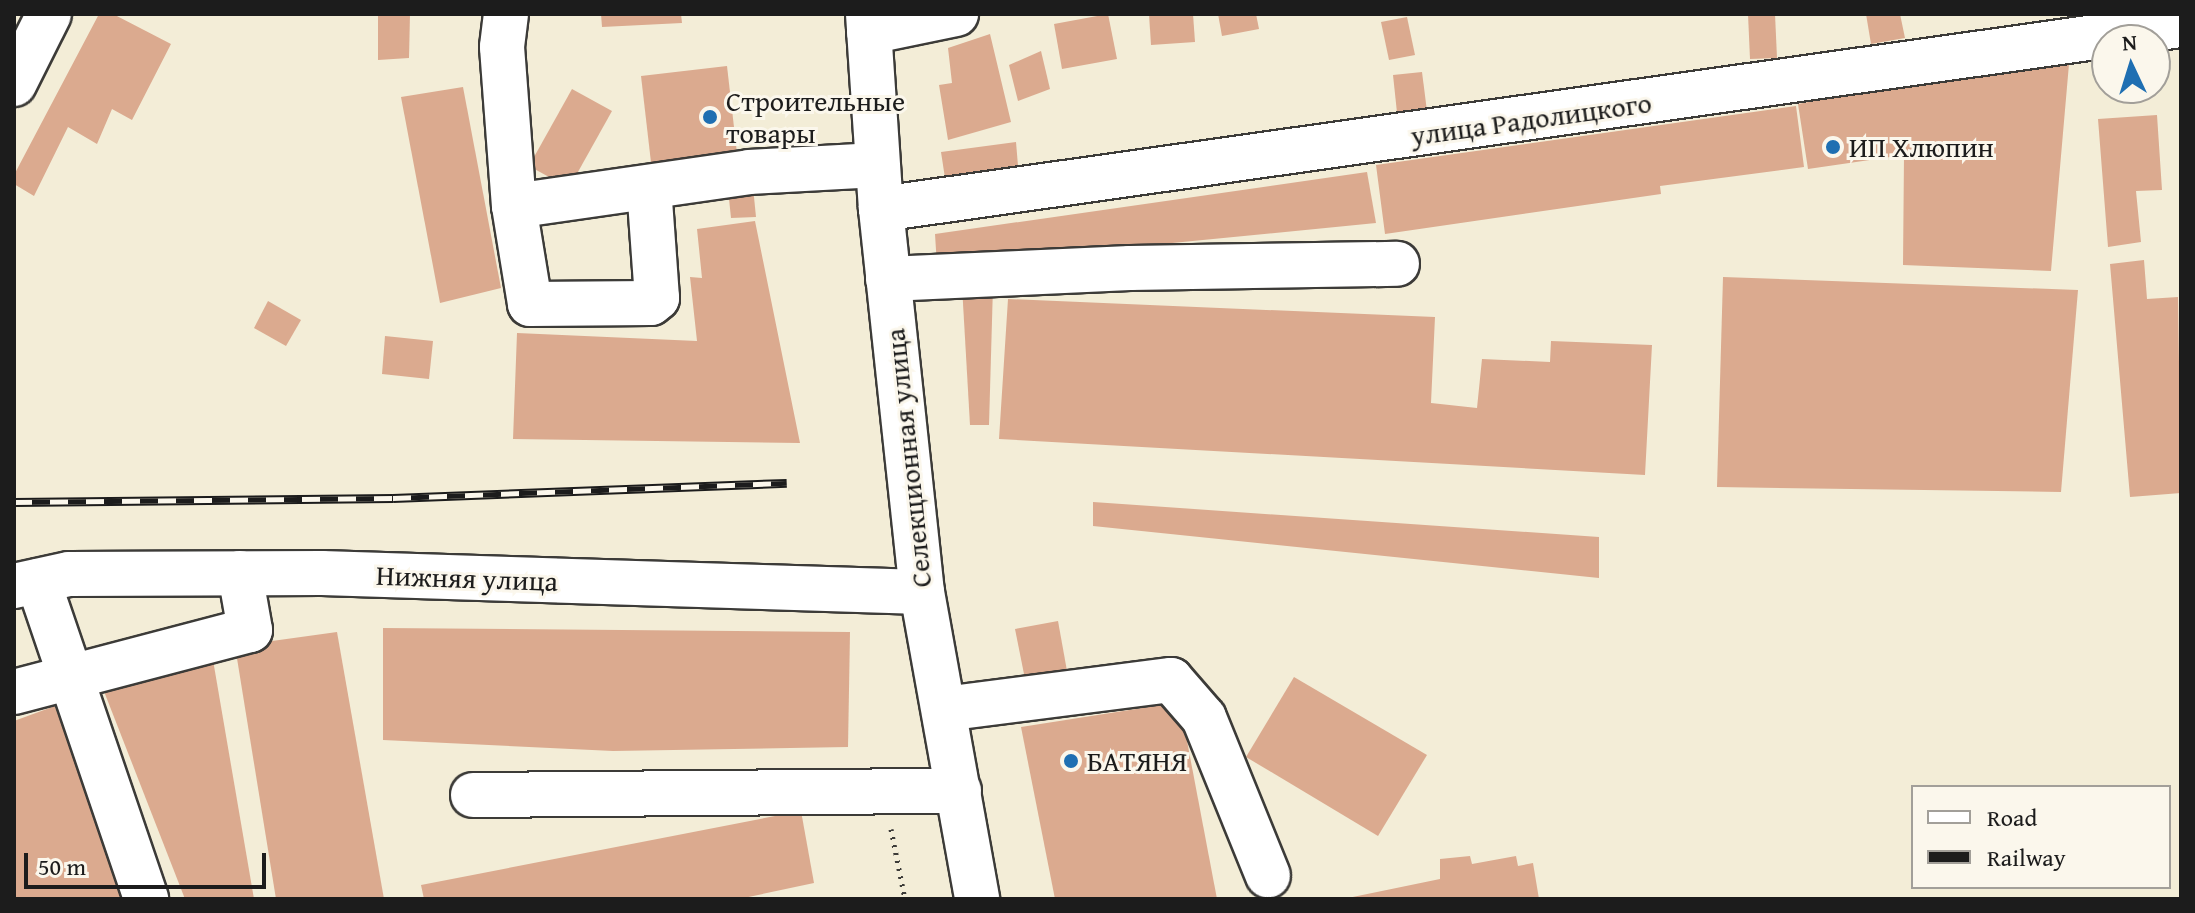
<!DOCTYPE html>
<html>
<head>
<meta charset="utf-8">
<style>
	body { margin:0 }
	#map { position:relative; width:2195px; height:913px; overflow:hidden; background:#f3edd7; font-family:"Gentium Book Plus",serif }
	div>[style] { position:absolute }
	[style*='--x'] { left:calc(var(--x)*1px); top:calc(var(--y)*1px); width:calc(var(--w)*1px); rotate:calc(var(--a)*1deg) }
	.building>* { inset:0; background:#dbaa8f }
	.path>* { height:5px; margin-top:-2.5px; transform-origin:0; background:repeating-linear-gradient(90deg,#3c3b38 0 2px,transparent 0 8px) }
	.roads { filter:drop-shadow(2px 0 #3c3b38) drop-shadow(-2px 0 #3c3b38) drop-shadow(0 2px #3c3b38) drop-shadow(0 -2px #3c3b38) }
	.minor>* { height:44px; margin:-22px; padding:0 22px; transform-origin:22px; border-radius:22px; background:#fff }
	.rail>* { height:9px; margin-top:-4.5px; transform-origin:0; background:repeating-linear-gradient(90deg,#fbf7ec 0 18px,#1c1c1c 0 36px); box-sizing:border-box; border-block:2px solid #1c1c1c }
	.dots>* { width:22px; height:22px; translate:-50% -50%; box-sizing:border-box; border:4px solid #fbf7ec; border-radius:50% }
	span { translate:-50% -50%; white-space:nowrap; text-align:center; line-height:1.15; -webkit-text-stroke:6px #fbf7ec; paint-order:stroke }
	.poi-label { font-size:28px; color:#1c1c1c }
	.left { translate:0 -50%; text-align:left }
	.street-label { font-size:28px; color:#1c1c1c }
	.frame { position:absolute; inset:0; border:16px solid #1c1c1c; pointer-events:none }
	.legend { position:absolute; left:1911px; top:785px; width:260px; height:104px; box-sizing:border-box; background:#fbf7ec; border:2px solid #a29f99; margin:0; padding:10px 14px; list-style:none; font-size:24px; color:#1c1c1c }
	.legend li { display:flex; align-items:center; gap:16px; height:40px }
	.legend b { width:40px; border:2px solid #a29f99 }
	.north { position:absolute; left:2091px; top:24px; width:80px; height:80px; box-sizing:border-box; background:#fbf7ec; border:2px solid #a29f99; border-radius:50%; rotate:356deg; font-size:22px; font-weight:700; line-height:32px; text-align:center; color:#1c1c1c }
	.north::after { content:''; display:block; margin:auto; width:28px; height:36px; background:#1f6fb2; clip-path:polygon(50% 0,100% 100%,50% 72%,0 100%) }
	.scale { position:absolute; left:24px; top:853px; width:242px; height:36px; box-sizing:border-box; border:4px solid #1c1c1c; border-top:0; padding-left:10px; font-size:24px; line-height:28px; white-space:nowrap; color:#1c1c1c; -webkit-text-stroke:6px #fbf7ec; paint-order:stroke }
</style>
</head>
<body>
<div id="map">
	<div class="building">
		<div style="clip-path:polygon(99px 14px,113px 14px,171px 44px,132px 120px,112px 109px,97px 144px,68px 127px,34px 196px,14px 184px,14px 175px)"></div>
		<div style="clip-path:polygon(378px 14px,410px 14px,409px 58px,378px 60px)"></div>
		<div style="clip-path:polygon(601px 14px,681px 14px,682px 23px,602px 27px)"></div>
		<div style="clip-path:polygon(1108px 14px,1117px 59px,1062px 69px,1054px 24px)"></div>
		<div style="clip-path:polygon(1149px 14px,1193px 14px,1195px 42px,1151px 45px)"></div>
		<div style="clip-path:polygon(1218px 14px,1256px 14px,1259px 29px,1222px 36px)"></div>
		<div style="clip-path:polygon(1748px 14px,1775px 14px,1777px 58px,1750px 59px)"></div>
		<div style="clip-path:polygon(1866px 14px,1900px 14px,1905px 38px,1871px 44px)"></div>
		<div style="clip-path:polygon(1407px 17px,1415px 55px,1389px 60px,1381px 22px)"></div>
		<div style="clip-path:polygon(990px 34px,1011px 122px,948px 140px,939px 85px,952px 83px,948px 48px)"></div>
		<div style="clip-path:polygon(1041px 51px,1050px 89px,1018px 101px,1009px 65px)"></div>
		<div style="clip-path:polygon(2069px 64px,2051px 271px,1903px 265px,1904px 155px,1808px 169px,1798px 104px,1906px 83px)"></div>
		<div style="clip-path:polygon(727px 66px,738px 162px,652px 171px,641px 76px)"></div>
		<div style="clip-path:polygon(1422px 72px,1428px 119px,1398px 122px,1393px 75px)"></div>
		<div style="clip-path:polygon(463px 87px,501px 288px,440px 303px,401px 97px)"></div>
		<div style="clip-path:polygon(572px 89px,612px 111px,569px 188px,529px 166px)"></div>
		<div style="clip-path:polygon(1796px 106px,1804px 167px,1660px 186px,1661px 194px,1385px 234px,1376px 165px)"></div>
		<div style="clip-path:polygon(2157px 115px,2162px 190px,2136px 191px,2141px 242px,2108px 247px,2098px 119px)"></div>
		<div style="clip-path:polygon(1016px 142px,1019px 178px,947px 191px,941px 152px)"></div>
		<div style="clip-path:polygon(1367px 172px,1376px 223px,937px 266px,935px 234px)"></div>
		<div style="clip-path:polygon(753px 187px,756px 217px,731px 218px,728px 189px)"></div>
		<div style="clip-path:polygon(755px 221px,800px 443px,513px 439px,517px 333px,697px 341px,690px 277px,702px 278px,697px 229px)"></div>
		<div style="clip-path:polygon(2144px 260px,2147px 299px,2178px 297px,2181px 493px,2130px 497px,2110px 264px)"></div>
		<div style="clip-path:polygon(1723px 277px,2078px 290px,2061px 492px,1717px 487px)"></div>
		<div style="clip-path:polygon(962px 286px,993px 286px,989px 425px,970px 425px)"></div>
		<div style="clip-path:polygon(1008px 299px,1435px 317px,1431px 403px,1477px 408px,1482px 359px,1550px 362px,1551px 341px,1652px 345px,1645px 475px,999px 439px)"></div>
		<div style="clip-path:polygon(268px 301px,301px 320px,286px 346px,254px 328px)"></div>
		<div style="clip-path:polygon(385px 336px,433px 341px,429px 379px,382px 374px)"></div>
		<div style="clip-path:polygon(1093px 502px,1599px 537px,1599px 578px,1093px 526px)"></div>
		<div style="clip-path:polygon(1058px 621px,1067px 671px,1025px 679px,1015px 629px)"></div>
		<div style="clip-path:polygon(383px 628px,850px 632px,848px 747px,613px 751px,383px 740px)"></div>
		<div style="clip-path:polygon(337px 632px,384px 899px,276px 899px,235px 646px)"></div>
		<div style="clip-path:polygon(213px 660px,254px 899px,185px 899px,98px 676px)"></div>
		<div style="clip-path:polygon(1294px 677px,1427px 755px,1378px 836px,1246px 757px)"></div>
		<div style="clip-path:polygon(1168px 704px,1184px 725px,1217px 899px,1055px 899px,1021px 727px)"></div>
		<div style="clip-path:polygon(55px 706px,124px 899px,14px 899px,14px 721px)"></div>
		<div style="clip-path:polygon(801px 811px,814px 883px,739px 899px,424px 899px,421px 885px)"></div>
		<div style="clip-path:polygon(1470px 856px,1472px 864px,1516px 856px,1518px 866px,1533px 863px,1539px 899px,1343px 899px,1440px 879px,1440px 859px)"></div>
	</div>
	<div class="path">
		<div style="--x:891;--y:829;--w:71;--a:78.7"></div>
	</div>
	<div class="roads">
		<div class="minor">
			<div style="--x:506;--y:14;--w:33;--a:97"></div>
			<div style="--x:502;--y:47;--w:159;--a:85.7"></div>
			<div style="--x:514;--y:206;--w:237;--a:-8.2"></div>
			<div style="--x:749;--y:172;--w:128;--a:-3.1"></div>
			<div style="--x:868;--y:14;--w:195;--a:86.2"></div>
			<div style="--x:881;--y:209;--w:385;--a:83.9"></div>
			<div style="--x:922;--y:592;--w:312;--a:79.8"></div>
			<div style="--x:869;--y:32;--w:89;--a:-11.7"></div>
			<div style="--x:14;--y:84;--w:78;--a:-63.4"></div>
			<div style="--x:514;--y:206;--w:99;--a:80.7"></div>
			<div style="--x:530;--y:304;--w:121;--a:-0.5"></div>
			<div style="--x:651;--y:303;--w:8;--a:-40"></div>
			<div style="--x:657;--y:298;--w:111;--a:-94.1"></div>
			<div style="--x:881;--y:209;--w:1313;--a:-8.06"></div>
			<div style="--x:888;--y:279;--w:242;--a:-2.6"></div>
			<div style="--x:1130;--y:268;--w:267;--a:-0.9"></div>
			<div style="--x:38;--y:581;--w:336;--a:71.2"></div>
			<div style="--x:14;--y:586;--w:56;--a:-12.3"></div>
			<div style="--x:69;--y:574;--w:253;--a:-0.2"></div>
			<div style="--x:322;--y:573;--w:600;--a:1.81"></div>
			<div style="--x:14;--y:692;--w:244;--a:-14.7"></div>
			<div style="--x:250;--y:630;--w:58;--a:-100"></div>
			<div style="--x:944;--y:709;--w:229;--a:-7.3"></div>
			<div style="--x:1171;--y:680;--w:50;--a:49"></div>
			<div style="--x:1204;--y:718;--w:170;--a:67.9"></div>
			<div style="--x:473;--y:795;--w:486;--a:-0.5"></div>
		</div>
	</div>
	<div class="rail">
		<div style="--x:14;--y:502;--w:379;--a:-0.6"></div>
		<div style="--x:393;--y:498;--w:394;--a:-2.2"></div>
	</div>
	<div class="dots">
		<div style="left:710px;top:117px;background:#1f6fb2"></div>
		<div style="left:1833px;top:147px;background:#1f6fb2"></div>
		<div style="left:1071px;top:761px;background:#1f6fb2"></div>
	</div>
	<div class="poi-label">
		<span class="left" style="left:726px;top:117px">Строительные<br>товары</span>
		<span class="left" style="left:1849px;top:147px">ИП Хлюпин</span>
		<span class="left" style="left:1087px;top:761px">БАТЯНЯ</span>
	</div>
	<div class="street-label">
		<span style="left:1531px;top:119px;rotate:-8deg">улица Радолицкого</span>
		<span style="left:908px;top:458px;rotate:-96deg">Селекционная улица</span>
		<span style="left:467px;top:578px;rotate:2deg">Нижняя улица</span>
	</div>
	<div class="frame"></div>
	<ul class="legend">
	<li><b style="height:10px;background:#fff"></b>Road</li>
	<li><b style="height:10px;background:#1c1c1c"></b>Railway</li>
	</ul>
	<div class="north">N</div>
	<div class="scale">50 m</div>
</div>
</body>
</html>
